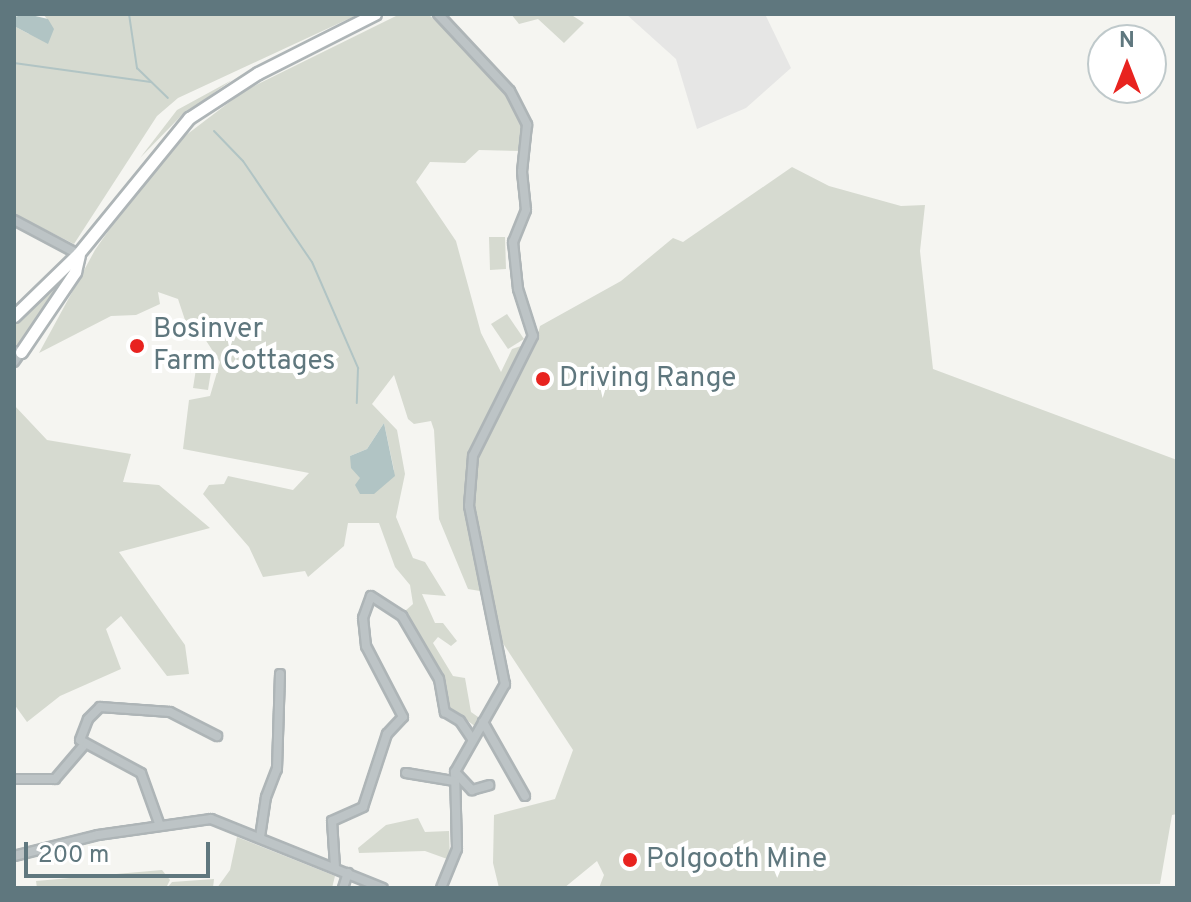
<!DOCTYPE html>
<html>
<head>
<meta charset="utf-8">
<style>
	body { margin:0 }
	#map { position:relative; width:1191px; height:902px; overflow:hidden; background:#f5f5f1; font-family:Overpass,sans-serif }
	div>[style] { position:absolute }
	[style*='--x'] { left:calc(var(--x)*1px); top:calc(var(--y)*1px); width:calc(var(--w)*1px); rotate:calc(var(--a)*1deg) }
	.built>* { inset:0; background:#e6e6e5 }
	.green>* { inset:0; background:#d6dad0 }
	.water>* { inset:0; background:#b1c4c4 }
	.stream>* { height:2px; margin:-1px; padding:0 1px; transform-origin:1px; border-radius:1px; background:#b1c4c4 }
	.roads { filter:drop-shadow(2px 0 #aeb5b7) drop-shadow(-2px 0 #aeb5b7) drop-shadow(0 2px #aeb5b7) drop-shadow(0 -2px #aeb5b7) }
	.minor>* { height:8px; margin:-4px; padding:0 4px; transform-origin:4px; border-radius:4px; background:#bdc4c6 }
	.highway>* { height:11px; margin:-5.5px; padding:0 5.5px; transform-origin:5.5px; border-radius:5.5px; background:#fff }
	.dots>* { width:22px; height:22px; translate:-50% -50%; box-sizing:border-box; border:4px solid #fff; border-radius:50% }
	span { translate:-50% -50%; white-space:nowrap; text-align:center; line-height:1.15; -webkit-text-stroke:8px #fff; paint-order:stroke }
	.poi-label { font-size:28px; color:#5f777e }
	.left { translate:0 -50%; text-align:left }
	.frame { position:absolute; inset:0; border:16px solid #5f777e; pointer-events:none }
	.north { position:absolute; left:1087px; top:24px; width:80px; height:80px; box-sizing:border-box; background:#fff; border:2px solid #bfc9cb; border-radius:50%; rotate:0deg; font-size:22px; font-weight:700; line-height:32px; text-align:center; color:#5f777e }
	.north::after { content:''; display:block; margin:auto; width:28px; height:36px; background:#e8231f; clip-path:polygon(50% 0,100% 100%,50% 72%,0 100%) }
	.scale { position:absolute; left:24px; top:842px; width:186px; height:36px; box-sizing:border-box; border:4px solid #5f777e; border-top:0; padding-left:10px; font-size:24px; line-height:28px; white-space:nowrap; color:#5f777e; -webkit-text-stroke:6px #fff; paint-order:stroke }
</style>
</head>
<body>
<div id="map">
	<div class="built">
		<div style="clip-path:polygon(626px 14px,765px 14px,791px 68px,746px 108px,697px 129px,676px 59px)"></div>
	</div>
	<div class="green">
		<div style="clip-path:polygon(43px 14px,359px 14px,178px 98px,157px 116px,74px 244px,14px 214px,14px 26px,29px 34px,47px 19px)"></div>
		<div style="clip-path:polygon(evenodd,400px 14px,428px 14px,476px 58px,508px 92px,524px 126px,524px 151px,479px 150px,465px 163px,430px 162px,416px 182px,456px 241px,481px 333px,501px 372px,512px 349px,536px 341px,540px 326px,621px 281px,673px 238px,683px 242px,792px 167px,829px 186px,901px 206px,925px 205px,920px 251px,933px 369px,1177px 460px,1177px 814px,1172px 815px,1160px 884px,599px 888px,604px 875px,597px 861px,564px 888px,499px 888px,493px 863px,494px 815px,555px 799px,573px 750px,489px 622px,480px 591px,468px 589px,439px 519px,434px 430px,431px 421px,414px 424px,408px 419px,394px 375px,372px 404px,397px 430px,405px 474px,396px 517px,413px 558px,425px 562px,446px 596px,422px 594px,435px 623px,443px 623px,457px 641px,451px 646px,438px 637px,433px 643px,453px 676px,465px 678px,471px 712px,481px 719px,476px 727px,445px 704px,442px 677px,417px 643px,404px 612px,413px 604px,410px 585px,395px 567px,379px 523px,348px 523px,344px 546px,308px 577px,305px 571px,263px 577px,249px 547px,203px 494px,209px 485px,224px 484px,228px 476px,293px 490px,309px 473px,183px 449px,189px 400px,210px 396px,220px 362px,203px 336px,191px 338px,178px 299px,158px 292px,160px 304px,136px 315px,111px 316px,39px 353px,95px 250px,155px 164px,177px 142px,244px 91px,400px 14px,384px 423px,394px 470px,361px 479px,350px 456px,367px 449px,384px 423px)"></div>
		<div style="clip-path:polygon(511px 14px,570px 14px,584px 23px,564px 43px,538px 19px,519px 24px)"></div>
		<div style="clip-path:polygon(232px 80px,180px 117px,140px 158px,177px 110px)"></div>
		<div style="clip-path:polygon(489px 237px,505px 237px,506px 269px,490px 270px)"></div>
		<div style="clip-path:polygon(72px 268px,26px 338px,14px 347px,14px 322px)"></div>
		<div style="clip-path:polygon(507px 314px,524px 339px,508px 349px,491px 324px)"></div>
		<div style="clip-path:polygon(198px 356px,213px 359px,208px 390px,193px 388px)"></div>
		<div style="clip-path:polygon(14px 405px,47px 440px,131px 454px,123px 482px,159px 485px,210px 528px,119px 552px,185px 645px,189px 674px,167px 676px,121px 616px,106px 629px,121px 669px,60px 696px,27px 722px,14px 704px)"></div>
		<div style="clip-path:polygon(418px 818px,425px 832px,449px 831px,450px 860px,425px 851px,359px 853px,358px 848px,386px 825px)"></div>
		<div style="clip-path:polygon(237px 837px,335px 876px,332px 888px,217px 888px,230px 870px)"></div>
		<div style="clip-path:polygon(162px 870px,170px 880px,166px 888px,37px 888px,36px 881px)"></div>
		<div style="clip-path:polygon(214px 879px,213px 888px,167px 888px,172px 882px)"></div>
	</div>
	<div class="water">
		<div style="clip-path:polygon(27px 14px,48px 19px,54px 29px,48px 44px,14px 26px,14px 17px)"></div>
		<div style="clip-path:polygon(384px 423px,395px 476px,374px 494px,360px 494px,355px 485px,360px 478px,351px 468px,350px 456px,367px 449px)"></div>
	</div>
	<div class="stream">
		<div style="--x:129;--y:14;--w:55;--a:81.6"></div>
		<div style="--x:137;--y:68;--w:43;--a:44.1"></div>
		<div style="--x:14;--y:63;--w:138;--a:7.9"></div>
		<div style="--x:214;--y:131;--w:42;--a:46"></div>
		<div style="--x:243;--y:161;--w:122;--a:55.7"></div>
		<div style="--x:312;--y:262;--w:116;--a:66.5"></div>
		<div style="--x:358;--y:368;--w:35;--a:92"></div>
	</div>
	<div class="roads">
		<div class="minor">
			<div style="--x:438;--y:14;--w:105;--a:46.9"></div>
			<div style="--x:510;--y:91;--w:38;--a:63"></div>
			<div style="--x:527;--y:125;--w:47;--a:96.1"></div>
			<div style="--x:522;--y:172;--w:38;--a:84"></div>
			<div style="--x:526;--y:210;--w:35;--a:112"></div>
			<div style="--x:513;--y:242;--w:47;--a:83.9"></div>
			<div style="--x:518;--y:289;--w:49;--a:72.3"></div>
			<div style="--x:533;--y:336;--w:134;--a:116.6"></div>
			<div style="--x:473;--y:456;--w:50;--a:94.6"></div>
			<div style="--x:469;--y:506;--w:182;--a:78.6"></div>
			<div style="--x:505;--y:684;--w:101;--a:119.6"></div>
			<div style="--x:455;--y:772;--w:77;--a:88.5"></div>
			<div style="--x:457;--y:849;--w:42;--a:112.3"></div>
			<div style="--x:14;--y:220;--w:72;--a:28"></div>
			<div style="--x:14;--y:351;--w:7;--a:8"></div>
			<div style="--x:21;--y:352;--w:12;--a:125"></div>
			<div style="--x:483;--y:722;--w:85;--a:60.4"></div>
			<div style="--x:455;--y:772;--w:25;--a:47"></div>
			<div style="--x:472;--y:790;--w:18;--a:-16"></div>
			<div style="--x:406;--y:773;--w:49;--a:9.5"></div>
			<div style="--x:14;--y:779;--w:41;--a:0"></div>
			<div style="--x:55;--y:779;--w:45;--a:-49.5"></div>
			<div style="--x:160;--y:826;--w:56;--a:-109.7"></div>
			<div style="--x:141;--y:773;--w:69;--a:-151.6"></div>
			<div style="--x:80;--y:740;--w:22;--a:-69"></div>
			<div style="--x:88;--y:719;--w:17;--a:-45"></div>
			<div style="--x:100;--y:707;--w:70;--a:4.1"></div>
			<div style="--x:170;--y:712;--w:53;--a:27.1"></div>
			<div style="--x:260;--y:837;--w:40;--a:-81.5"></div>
			<div style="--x:266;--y:797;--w:30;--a:-69"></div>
			<div style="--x:277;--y:769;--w:95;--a:-88.2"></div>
			<div style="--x:14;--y:856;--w:87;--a:-14"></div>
			<div style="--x:98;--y:835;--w:114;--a:-8.1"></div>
			<div style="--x:211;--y:819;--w:185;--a:21.9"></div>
			<div style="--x:335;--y:867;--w:46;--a:-93.7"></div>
			<div style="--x:332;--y:821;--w:34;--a:-24"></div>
			<div style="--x:363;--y:807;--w:77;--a:-71.8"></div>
			<div style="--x:387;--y:734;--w:23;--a:-47"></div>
			<div style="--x:403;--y:717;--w:80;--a:-117.5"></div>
			<div style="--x:366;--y:646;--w:28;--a:-96"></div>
			<div style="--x:363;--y:618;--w:23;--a:-70"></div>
			<div style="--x:371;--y:596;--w:37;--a:33"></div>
			<div style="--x:402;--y:616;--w:73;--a:59.6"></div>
			<div style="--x:439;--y:679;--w:34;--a:80"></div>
			<div style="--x:445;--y:712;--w:17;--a:31"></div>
			<div style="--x:460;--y:721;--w:22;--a:56"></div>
			<div style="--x:343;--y:888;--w:16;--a:-72"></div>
		</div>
		<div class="highway">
			<div style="--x:14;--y:316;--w:89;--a:-44.1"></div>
			<div style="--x:78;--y:254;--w:176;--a:-50.8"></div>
			<div style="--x:189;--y:118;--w:82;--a:-33.1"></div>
			<div style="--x:258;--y:73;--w:131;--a:-26.8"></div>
			<div style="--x:21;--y:352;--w:97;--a:-56"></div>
			<div style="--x:75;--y:272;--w:17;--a:-77"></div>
		</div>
	</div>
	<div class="dots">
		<div style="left:137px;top:346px;background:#e8231f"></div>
		<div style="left:543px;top:379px;background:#e8231f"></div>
		<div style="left:630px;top:860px;background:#e8231f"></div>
	</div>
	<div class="poi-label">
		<span class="left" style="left:153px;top:346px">Bosinver<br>Farm Cottages</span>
		<span class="left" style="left:559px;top:379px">Driving Range</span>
		<span class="left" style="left:646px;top:860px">Polgooth Mine</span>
	</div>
	<div class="frame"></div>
	<div class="north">N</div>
	<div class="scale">200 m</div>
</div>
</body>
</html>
